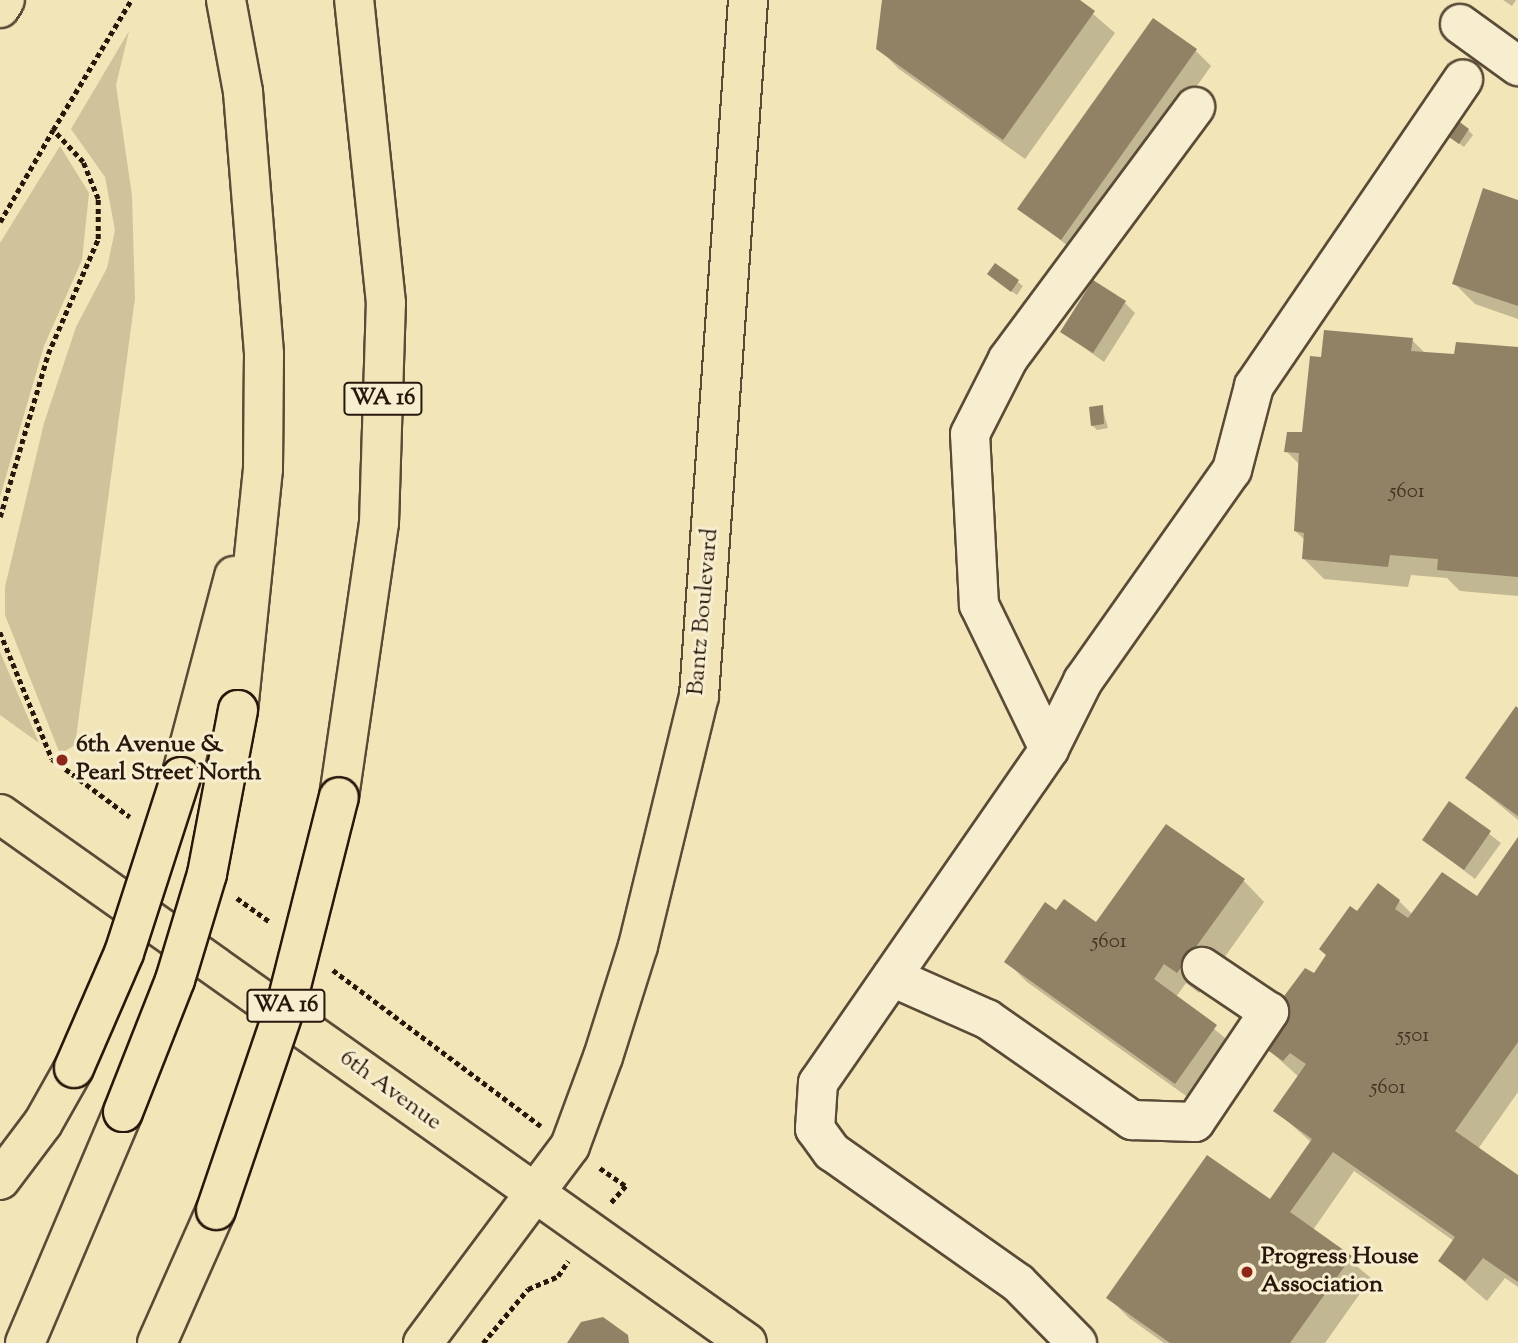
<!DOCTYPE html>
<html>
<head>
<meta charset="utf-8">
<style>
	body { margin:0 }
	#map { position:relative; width:1518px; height:1343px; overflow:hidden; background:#f2e5b7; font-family:"Sorts Mill Goudy",serif }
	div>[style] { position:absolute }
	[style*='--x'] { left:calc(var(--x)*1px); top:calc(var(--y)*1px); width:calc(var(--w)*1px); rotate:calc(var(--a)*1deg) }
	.green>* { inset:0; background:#d0c29a }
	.shadow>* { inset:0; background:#0003 }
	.building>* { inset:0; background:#918265 }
	.path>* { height:4.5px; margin-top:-2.25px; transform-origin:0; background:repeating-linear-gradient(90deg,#28170c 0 5px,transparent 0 8.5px) }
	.roads { filter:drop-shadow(2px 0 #5a4a37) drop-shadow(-2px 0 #5a4a37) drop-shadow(0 2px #5a4a37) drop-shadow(0 -2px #5a4a37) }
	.minor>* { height:38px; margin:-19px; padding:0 19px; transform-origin:19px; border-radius:19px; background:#f7eed0 }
	.major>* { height:38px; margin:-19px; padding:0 19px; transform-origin:19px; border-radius:19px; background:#f2e5b7 }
	.highway>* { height:38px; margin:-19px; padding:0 19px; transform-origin:19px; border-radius:19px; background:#f2e5b7 }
	.bridges { filter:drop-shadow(2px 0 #28170c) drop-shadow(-2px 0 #28170c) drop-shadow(0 2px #28170c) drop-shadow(0 -2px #28170c) }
	.highway-bridge>* { height:38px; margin:-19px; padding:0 19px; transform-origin:19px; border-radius:19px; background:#f2e5b7 }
	.dots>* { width:19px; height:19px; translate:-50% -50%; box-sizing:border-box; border:4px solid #f7eed0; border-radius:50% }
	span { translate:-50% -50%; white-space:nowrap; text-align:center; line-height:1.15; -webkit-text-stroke:6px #f7eed0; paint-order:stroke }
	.number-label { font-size:21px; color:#423222 }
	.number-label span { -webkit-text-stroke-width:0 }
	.shield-label span { padding:2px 5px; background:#f7eed0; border:2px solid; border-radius:5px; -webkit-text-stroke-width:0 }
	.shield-label { font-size:23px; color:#28170c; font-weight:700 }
	.street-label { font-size:24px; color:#28170c }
	.poi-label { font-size:24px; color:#28170c; font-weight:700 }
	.left { translate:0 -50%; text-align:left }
</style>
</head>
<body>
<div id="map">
	<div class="green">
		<div style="clip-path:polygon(129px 31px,116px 85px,132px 196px,135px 298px,75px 745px,60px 754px,5px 615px,5px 587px,44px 423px,76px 327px,107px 268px,115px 230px,105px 177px,71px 129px)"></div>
		<div style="clip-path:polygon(60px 146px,89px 193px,82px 260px,44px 346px,0 497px,0 243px)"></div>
		<div style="clip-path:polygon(0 652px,39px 743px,0 715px)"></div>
	</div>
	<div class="shadow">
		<div style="clip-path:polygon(884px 0,1077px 0,1115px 33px,1025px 159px,899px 69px,878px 48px)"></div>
		<div style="clip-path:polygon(1503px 0,1516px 0,1512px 6px)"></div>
		<div style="clip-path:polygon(1195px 50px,1211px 66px,1078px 254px,1020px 208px)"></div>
		<div style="clip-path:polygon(1468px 130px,1473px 135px,1464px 147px,1453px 139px)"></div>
		<div style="clip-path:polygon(1518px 202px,1518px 319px,1475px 304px,1454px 283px)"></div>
		<div style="clip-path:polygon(995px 265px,1023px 286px,1017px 295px,994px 279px)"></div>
		<div style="clip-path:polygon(1125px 303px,1135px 313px,1104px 362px,1062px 332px)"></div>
		<div style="clip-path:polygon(1412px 340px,1426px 354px,1456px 356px,1518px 348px,1518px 596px,1460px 591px,1447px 578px,1411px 575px,1408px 587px,1324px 579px,1303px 558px,1305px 540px,1295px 531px,1300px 465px,1286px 451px,1303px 433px,1322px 359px)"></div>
		<div style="clip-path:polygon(1102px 407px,1108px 428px,1097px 430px,1092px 425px)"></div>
		<div style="clip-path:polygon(1518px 710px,1518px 820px,1467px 778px)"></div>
		<div style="clip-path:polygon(1450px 804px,1501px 843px,1475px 879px,1424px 840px)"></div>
		<div style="clip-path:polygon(1518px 840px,1518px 1092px,1478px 1149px,1518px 1177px,1518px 1287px,1505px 1278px,1487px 1301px,1440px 1261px,1454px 1241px,1354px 1171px,1313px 1230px,1371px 1278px,1325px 1343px,1164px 1343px,1129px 1318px,1109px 1298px,1271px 1201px,1312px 1143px,1276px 1111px,1299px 1077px,1264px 1046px,1357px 914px,1399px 901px,1413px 915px,1477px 898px)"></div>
		<div style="clip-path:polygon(1244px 881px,1264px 902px,1199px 993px,1186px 983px,1176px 997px,1237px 1048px,1196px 1103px,1027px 982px,1006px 961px,1056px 913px,1096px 924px)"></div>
	</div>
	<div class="building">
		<div style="clip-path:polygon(882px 0,1080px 0,1095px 11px,1003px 140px,876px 49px)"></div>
		<div style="clip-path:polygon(1153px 18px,1197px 49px,1061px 240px,1017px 209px)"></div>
		<div style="clip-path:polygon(1457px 120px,1469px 129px,1459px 144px,1446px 135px)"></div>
		<div style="clip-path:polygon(1483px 188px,1518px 200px,1518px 306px,1452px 284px)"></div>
		<div style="clip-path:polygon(995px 263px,1019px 280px,1011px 292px,987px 274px)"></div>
		<div style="clip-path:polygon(1093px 280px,1126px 301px,1093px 353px,1060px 332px)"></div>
		<div style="clip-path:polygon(1324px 330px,1413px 338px,1411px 351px,1454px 354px,1456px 342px,1518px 347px,1518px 577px,1437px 570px,1438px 559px,1390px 555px,1388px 567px,1302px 559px,1304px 533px,1294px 531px,1299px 453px,1284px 452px,1287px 432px,1302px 432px,1310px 356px,1321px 357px)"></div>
		<div style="clip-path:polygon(1103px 405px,1104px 424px,1091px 426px,1089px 407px)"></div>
		<div style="clip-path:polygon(1516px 706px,1518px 708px,1518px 816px,1465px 778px)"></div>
		<div style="clip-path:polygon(1449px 801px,1491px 831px,1464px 870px,1422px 840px)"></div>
		<div style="clip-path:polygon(1166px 824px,1245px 879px,1177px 973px,1164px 964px,1154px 979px,1217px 1025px,1175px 1084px,1004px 962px,1045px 902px,1056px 910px,1064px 899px,1096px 922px)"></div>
		<div style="clip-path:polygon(1518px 837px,1518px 1042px,1455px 1131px,1518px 1175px,1518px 1282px,1483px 1258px,1465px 1281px,1438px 1261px,1455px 1237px,1333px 1152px,1290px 1212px,1352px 1256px,1290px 1343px,1170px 1343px,1106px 1298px,1207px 1155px,1270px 1199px,1312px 1139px,1273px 1111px,1306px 1064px,1290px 1053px,1283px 1061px,1262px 1046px,1273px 1011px,1305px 968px,1314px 973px,1326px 955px,1319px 949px,1350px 906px,1357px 911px,1378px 883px,1400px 900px,1395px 909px,1408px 918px,1442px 872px,1477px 896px)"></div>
		<div style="clip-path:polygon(603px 1317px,628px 1335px,629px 1343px,567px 1343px,581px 1322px)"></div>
	</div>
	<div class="path">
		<div style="--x:0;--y:222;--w:106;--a:-60.1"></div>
		<div style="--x:0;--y:517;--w:170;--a:-73.6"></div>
		<div style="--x:48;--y:354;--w:125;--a:-66.5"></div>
		<div style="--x:98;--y:239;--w:40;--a:-90"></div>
		<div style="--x:98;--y:199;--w:40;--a:-112"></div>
		<div style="--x:83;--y:162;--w:44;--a:-133.2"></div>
		<div style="--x:53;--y:130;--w:152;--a:-59"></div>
		<div style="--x:0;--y:632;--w:137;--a:67.7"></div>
		<div style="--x:52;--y:759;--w:97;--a:36.6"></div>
		<div style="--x:237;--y:898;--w:41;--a:36"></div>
		<div style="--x:333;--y:970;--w:260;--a:36.9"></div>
		<div style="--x:600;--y:1168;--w:32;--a:35"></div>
		<div style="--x:626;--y:1186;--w:23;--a:131"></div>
		<div style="--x:483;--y:1343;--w:70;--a:-50.2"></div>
		<div style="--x:528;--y:1289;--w:33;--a:-23"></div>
		<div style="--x:558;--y:1276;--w:18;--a:-56"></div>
	</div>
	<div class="roads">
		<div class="minor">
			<div style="--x:1460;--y:24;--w:72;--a:35.9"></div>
			<div style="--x:1049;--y:749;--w:160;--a:-115.9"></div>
			<div style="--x:979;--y:605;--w:171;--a:-93"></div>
			<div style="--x:970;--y:434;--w:84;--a:-63.1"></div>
			<div style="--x:1008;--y:359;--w:314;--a:-53.4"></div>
			<div style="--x:892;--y:977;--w:104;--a:23.9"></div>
			<div style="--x:987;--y:1019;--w:177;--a:34.9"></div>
			<div style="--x:1132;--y:1120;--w:63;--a:1.8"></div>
			<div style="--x:1195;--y:1122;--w:133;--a:-56.1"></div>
			<div style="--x:1269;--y:1012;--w:81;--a:-146.1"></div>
			<div style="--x:1077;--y:1343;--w:84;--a:-134.5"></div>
			<div style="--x:1018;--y:1283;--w:228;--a:-144.8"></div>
			<div style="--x:832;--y:1152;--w:29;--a:-126"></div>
			<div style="--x:815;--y:1129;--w:46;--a:-86.3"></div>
			<div style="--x:818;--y:1083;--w:406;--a:-55.3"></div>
			<div style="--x:1049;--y:749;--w:76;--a:-63.4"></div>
			<div style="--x:1083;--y:681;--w:258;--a:-54.8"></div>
			<div style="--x:1232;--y:470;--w:87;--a:-75.3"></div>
			<div style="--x:1254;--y:386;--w:371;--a:-55.7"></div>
		</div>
		<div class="major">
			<div style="--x:0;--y:8;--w:9;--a:-58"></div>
			<div style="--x:0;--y:814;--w:915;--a:35.3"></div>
			<div style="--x:534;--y:1194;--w:60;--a:-53.1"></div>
			<div style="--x:570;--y:1146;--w:95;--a:-69.7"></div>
			<div style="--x:603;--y:1057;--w:116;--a:-72.5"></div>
			<div style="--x:638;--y:946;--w:257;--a:-76.3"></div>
			<div style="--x:699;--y:696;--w:698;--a:-85.97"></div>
		</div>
		<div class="highway">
			<div style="--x:226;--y:0;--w:94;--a:79.5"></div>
			<div style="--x:243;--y:92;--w:263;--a:85.4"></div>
			<div style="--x:264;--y:354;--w:115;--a:90.5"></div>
			<div style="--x:263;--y:469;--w:242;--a:95.9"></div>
			<div style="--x:181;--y:777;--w:208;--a:-75.2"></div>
			<div style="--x:339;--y:797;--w:277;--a:-81.7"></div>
			<div style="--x:379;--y:523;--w:220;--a:-88.2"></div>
			<div style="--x:386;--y:303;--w:305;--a:-96"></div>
			<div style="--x:0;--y:1180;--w:71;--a:-53"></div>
			<div style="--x:43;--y:1123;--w:63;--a:-60.6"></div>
			<div style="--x:25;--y:1343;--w:251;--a:-67"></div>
			<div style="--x:157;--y:1343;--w:145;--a:-66.1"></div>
			<div style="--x:423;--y:1343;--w:186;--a:-53.3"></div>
		</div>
	</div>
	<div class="bridges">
		<div class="highway-bridge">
			<div style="--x:74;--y:1068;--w:125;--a:-66.5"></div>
			<div style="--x:124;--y:953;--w:185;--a:-72.1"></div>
			<div style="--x:123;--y:1112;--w:142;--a:-68.5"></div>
			<div style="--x:175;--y:980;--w:111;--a:-73.2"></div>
			<div style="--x:207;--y:874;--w:167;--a:-79.3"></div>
			<div style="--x:216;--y:1210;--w:224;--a:-71.2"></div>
			<div style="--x:288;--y:998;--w:207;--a:-75.8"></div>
		</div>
	</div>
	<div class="dots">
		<div style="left:62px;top:760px;background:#8f2418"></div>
		<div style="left:1247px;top:1272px;background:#8f2418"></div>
	</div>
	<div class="number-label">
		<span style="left:1407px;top:492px">5601</span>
		<span style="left:1109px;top:942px">5601</span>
		<span style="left:1413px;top:1036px">5501</span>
		<span style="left:1388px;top:1088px">5601</span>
	</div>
	<div class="shield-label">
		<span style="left:383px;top:399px">WA 16</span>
		<span style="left:286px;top:1006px">WA 16</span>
	</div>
	<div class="street-label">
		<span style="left:704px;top:612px;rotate:-85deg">Bantz Boulevard</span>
		<span style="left:390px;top:1091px;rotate:36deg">6th Avenue</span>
	</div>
	<div class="poi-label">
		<span class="left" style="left:76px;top:760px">6th Avenue &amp;<br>Pearl Street North</span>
		<span class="left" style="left:1261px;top:1272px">Progress House<br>Association</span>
	</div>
</div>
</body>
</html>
